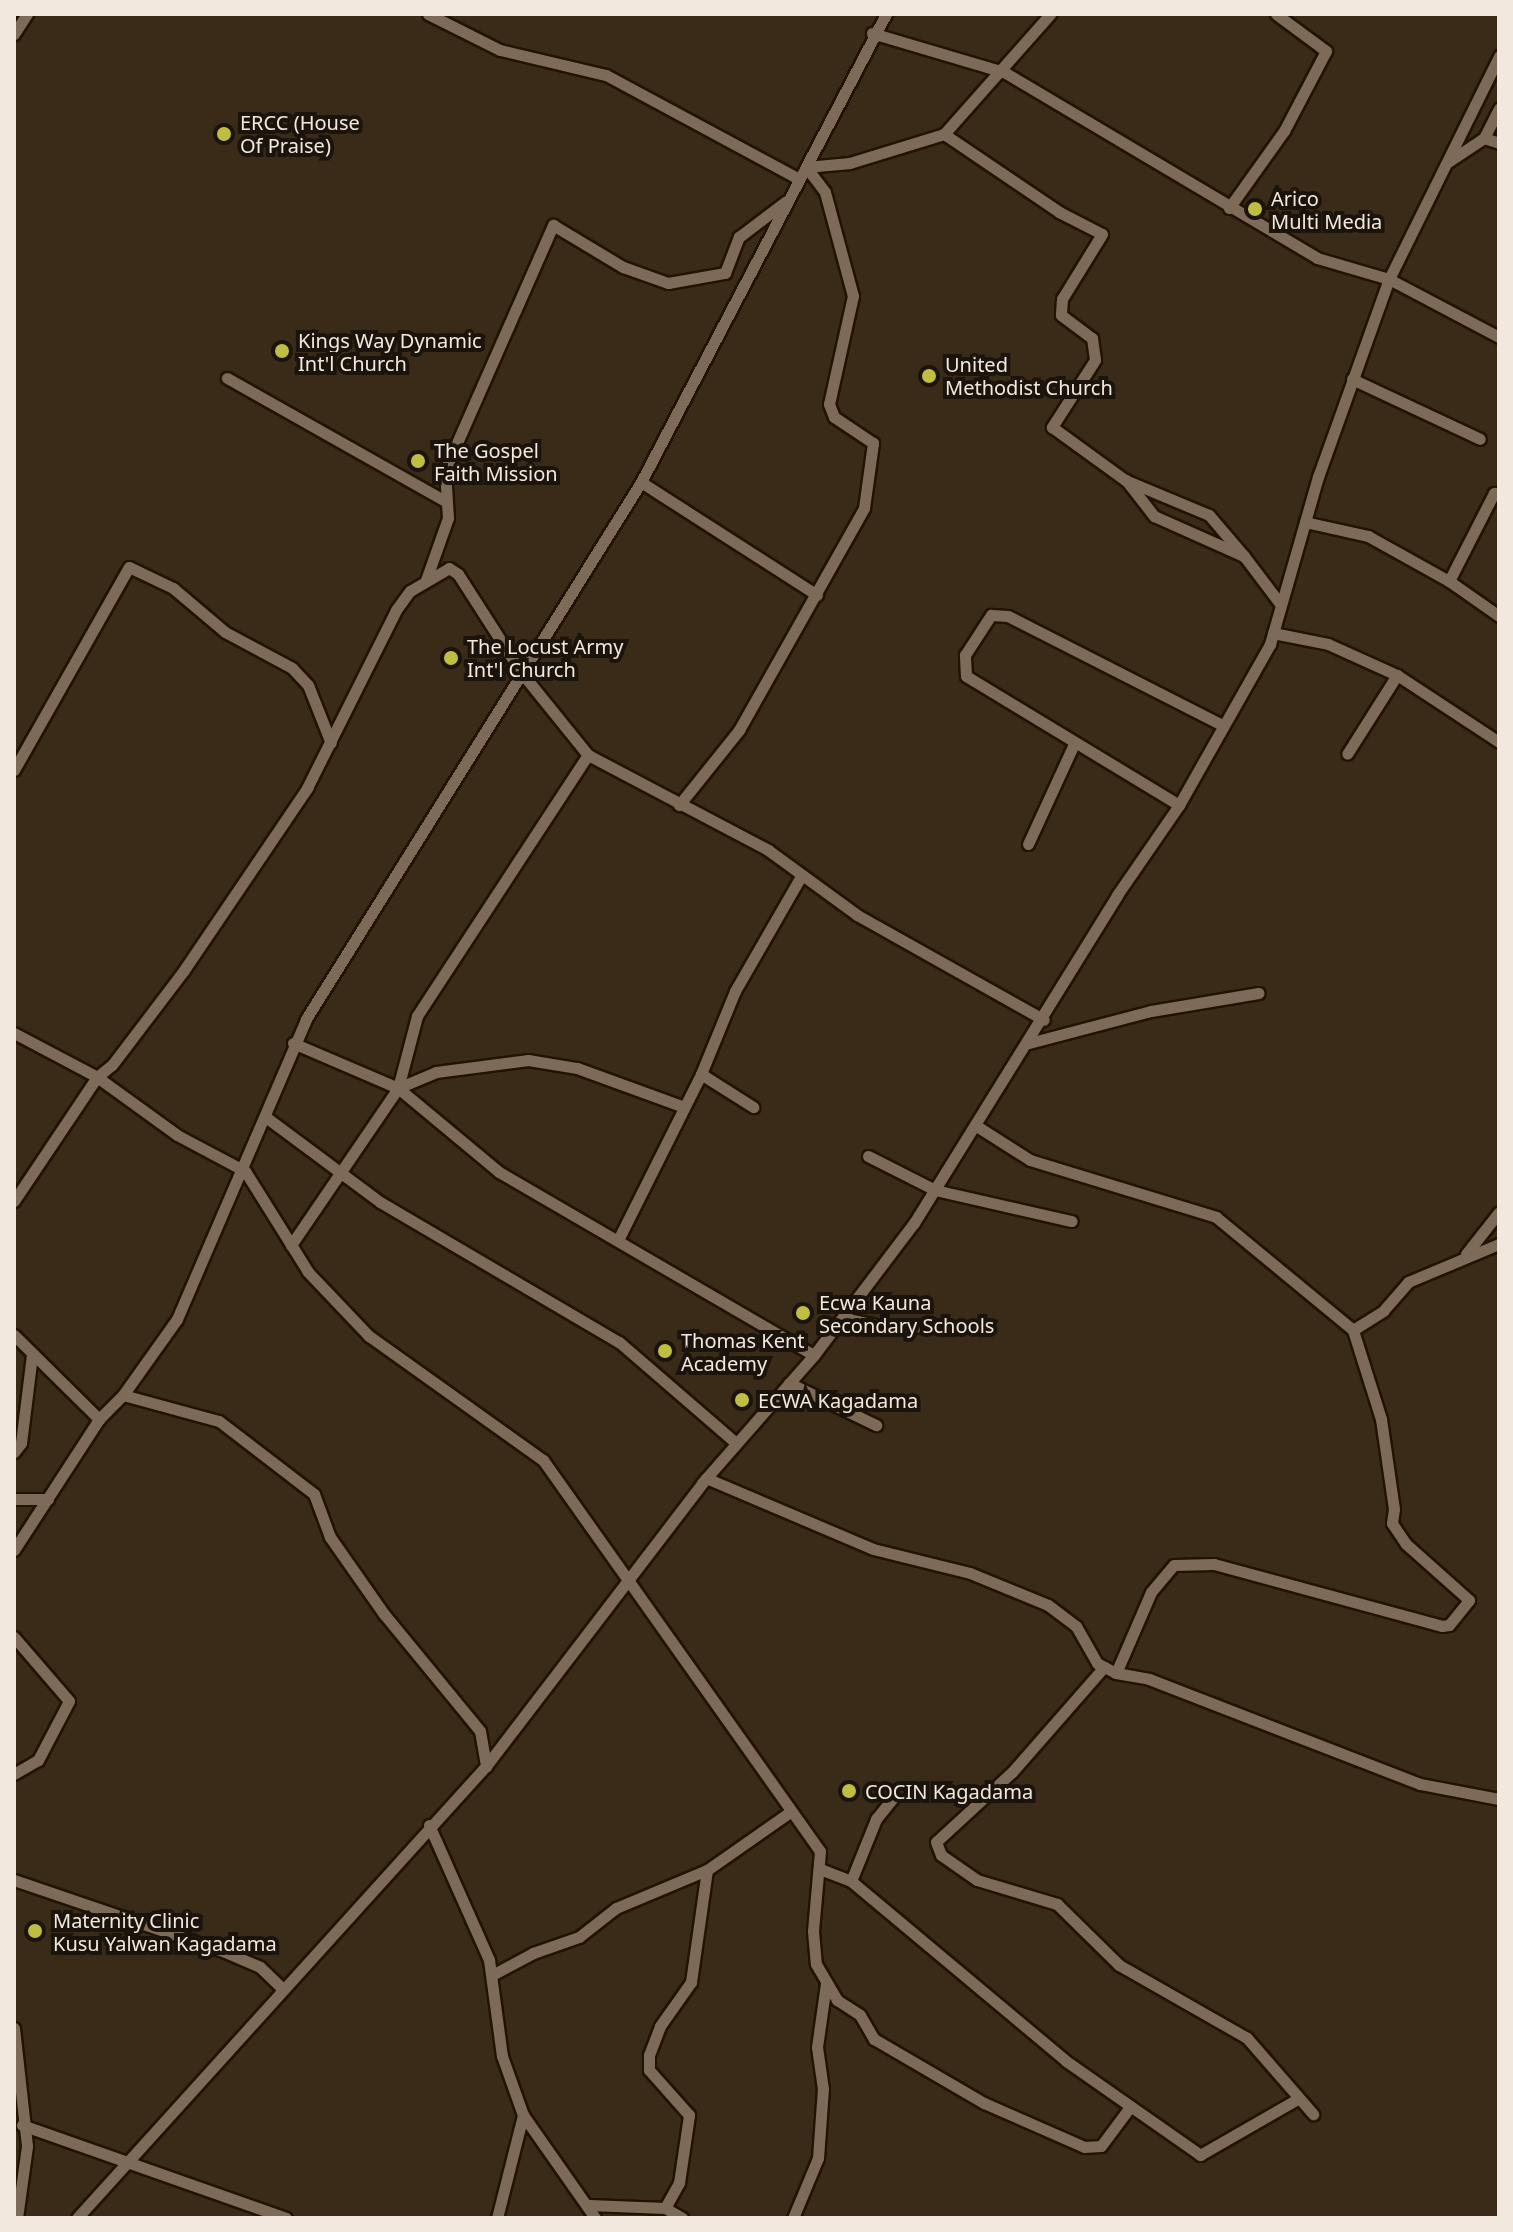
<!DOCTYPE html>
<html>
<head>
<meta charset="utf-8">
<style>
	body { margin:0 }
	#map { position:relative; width:1513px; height:2232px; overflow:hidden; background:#3a2a18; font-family:"Noto Sans",sans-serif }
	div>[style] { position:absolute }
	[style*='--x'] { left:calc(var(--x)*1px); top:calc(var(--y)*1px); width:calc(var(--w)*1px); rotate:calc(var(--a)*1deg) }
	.roads { filter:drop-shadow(2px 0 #211202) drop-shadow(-2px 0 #211202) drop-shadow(0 2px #211202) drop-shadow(0 -2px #211202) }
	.minor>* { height:11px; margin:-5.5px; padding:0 5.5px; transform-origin:5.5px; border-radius:5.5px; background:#7e6b57 }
	.dots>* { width:22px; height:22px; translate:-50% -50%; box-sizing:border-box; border:4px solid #1b140c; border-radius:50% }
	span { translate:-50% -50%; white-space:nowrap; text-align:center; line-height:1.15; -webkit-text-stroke:8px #1b140c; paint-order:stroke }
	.poi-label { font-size:20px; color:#f3e8dd }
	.left { translate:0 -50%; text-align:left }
	.frame { position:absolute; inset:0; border:16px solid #f3e8dd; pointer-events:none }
</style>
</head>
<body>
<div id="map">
	<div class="roads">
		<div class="minor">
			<div style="--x:428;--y:14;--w:80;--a:26.6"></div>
			<div style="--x:500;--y:50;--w:109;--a:13.3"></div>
			<div style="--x:606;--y:75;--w:219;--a:28.3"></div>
			<div style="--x:872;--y:33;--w:138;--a:16.5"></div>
			<div style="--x:1004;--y:72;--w:364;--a:30.7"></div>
			<div style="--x:1317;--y:258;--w:75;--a:16.3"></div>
			<div style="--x:1389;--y:279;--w:124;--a:27.8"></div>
			<div style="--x:14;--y:34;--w:24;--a:-57"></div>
			<div style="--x:944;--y:134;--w:139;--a:34.1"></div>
			<div style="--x:1059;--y:212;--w:48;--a:27.1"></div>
			<div style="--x:1102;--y:234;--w:76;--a:121.6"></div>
			<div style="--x:1062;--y:299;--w:16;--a:94"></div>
			<div style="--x:1061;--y:315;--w:39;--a:37"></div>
			<div style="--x:1092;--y:338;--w:22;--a:82"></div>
			<div style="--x:1095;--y:360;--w:80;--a:122.7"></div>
			<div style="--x:1052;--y:427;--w:90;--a:36"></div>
			<div style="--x:1125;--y:480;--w:91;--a:22.6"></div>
			<div style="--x:1209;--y:515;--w:54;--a:49.5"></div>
			<div style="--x:1484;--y:138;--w:33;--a:-63"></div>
			<div style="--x:1448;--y:162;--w:43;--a:-33.7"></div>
			<div style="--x:1484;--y:138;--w:16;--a:18"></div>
			<div style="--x:806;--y:167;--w:44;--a:-5.2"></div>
			<div style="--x:850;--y:163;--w:98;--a:-17.1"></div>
			<div style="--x:944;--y:134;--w:160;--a:-48.5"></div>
			<div style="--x:1229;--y:208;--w:95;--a:-54.5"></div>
			<div style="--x:1284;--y:131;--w:90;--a:-62.3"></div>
			<div style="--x:1326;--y:51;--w:62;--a:-143.5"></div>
			<div style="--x:227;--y:378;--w:250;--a:29.4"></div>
			<div style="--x:1352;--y:379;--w:141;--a:25.1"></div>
			<div style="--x:1126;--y:480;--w:46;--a:52.1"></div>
			<div style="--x:1154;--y:516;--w:98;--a:24"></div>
			<div style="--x:1244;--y:556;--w:61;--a:52.9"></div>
			<div style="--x:641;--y:482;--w:209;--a:32.7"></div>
			<div style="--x:1305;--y:522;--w:65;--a:12.5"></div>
			<div style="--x:1368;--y:536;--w:93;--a:29.1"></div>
			<div style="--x:1449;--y:581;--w:61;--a:35"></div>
			<div style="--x:426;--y:580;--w:66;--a:-70.5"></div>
			<div style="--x:448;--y:518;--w:48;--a:-93.6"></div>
			<div style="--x:445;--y:470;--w:268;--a:-66.2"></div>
			<div style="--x:553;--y:225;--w:82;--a:31"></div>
			<div style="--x:623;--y:267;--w:48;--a:19.6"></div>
			<div style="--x:668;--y:283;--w:58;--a:-10"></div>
			<div style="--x:725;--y:273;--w:39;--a:-69"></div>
			<div style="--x:739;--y:237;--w:58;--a:-37.3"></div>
			<div style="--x:1449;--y:581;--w:99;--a:-62.9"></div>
			<div style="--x:1494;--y:493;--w:6;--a:31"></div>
			<div style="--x:1273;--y:633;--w:56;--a:11.3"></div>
			<div style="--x:1328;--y:644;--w:76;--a:24.2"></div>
			<div style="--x:1397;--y:675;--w:93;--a:122.3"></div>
			<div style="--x:1397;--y:675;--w:122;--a:33.3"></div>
			<div style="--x:14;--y:770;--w:233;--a:-60.5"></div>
			<div style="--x:129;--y:567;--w:49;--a:25.5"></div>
			<div style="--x:173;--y:588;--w:68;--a:40.2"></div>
			<div style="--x:225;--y:632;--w:76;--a:28.2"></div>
			<div style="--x:292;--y:668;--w:23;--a:47"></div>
			<div style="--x:308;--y:685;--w:62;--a:68.4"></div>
			<div style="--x:679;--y:805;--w:96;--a:-51.3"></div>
			<div style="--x:739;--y:730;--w:255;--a:-60.6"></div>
			<div style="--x:864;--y:508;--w:66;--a:-82.1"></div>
			<div style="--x:873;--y:443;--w:47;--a:-146.3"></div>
			<div style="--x:834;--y:417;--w:14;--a:-111"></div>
			<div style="--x:829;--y:404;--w:111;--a:-77.5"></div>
			<div style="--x:853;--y:296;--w:108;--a:-105.1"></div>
			<div style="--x:825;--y:192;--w:31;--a:-127"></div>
			<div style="--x:1179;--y:805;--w:249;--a:-148.8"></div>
			<div style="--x:966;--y:676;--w:21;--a:-93"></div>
			<div style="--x:965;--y:655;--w:48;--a:-57"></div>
			<div style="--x:991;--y:615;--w:17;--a:3"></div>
			<div style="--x:1008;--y:616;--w:240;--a:27"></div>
			<div style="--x:1028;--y:844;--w:112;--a:-65.3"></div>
			<div style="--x:14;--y:1033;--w:94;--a:27.9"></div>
			<div style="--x:97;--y:1077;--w:99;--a:35.9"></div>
			<div style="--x:177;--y:1135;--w:77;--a:27.9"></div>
			<div style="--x:245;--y:1171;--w:119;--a:58"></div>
			<div style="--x:308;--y:1272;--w:88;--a:46.4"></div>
			<div style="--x:369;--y:1336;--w:214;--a:35.5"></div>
			<div style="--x:543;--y:1460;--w:479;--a:54.7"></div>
			<div style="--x:820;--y:1851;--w:80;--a:95"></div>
			<div style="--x:813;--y:1931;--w:33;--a:85"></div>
			<div style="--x:816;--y:1964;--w:42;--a:59.7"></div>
			<div style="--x:837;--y:2000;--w:27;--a:33"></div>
			<div style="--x:860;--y:2015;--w:28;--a:60"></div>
			<div style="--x:874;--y:2039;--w:127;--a:30.2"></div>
			<div style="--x:984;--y:2103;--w:109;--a:23.7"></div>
			<div style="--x:1084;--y:2147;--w:17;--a:-3"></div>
			<div style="--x:1101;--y:2146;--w:49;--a:-53.4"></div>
			<div style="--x:293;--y:1043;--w:114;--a:23.2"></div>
			<div style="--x:398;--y:1088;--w:131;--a:39.7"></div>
			<div style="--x:499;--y:1172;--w:364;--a:30.2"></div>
			<div style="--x:1029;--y:1043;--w:126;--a:-14.7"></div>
			<div style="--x:1151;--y:1011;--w:109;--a:-9.5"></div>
			<div style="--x:701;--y:1074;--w:62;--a:32.4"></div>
			<div style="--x:398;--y:1088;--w:41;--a:-22.8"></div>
			<div style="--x:436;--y:1072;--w:93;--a:-7.4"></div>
			<div style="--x:528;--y:1060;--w:50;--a:9.3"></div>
			<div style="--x:577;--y:1068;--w:114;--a:20"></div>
			<div style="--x:267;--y:1118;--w:141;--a:36.6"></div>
			<div style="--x:380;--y:1202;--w:277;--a:30.4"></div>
			<div style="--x:619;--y:1342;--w:153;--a:40.8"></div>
			<div style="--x:975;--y:1125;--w:65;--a:32.5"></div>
			<div style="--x:1030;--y:1160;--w:195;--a:17"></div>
			<div style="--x:1216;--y:1217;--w:178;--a:39.5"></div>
			<div style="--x:1353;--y:1330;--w:36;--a:-32"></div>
			<div style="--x:1383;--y:1311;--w:38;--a:-49"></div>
			<div style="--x:1408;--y:1282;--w:99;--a:-22.7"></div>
			<div style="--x:868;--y:1156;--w:75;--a:26.9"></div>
			<div style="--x:935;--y:1190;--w:140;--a:12.8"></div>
			<div style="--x:14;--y:1201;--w:149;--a:-56.2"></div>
			<div style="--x:97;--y:1077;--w:19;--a:-39"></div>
			<div style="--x:112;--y:1065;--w:119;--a:-52.8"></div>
			<div style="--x:184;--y:970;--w:220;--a:-55.9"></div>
			<div style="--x:307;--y:788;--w:199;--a:-63.4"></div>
			<div style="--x:396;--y:610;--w:24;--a:-54"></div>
			<div style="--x:410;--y:591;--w:45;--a:-30.5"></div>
			<div style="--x:449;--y:568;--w:11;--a:34"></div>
			<div style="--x:458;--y:574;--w:117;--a:57.3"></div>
			<div style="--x:521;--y:672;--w:107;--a:51.1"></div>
			<div style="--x:588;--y:755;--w:204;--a:27.8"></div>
			<div style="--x:768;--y:850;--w:110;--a:36.1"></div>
			<div style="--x:857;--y:915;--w:214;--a:29.3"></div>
			<div style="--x:618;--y:1240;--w:186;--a:-63.4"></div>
			<div style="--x:701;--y:1074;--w:90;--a:-67.7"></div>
			<div style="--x:735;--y:991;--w:133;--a:-60.1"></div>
			<div style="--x:291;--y:1245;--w:190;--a:-55.7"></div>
			<div style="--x:398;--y:1088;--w:74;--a:-75.2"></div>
			<div style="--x:417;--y:1016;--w:312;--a:-56.8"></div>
			<div style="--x:1466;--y:1254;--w:53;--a:-51.8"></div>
			<div style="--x:843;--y:1318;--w:48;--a:12"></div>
			<div style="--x:890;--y:1328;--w:26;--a:-2"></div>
			<div style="--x:14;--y:1335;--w:120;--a:44.7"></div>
			<div style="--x:789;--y:1383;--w:97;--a:25.8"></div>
			<div style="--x:123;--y:1395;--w:99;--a:15.2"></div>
			<div style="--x:219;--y:1421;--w:120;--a:37.5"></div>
			<div style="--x:314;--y:1494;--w:46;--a:69.6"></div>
			<div style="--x:330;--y:1537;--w:94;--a:55"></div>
			<div style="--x:384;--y:1614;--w:151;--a:50.6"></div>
			<div style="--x:480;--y:1731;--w:36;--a:80"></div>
			<div style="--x:14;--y:1452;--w:11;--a:-52"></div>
			<div style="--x:21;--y:1443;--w:89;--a:-82.9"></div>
			<div style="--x:706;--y:1478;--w:181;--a:23"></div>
			<div style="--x:873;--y:1549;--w:100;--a:13.9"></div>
			<div style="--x:970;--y:1573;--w:84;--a:22.3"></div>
			<div style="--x:1048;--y:1605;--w:35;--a:37"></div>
			<div style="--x:1076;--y:1626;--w:43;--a:60.4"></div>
			<div style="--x:1097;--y:1663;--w:21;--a:28"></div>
			<div style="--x:1116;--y:1673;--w:34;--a:10"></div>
			<div style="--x:1149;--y:1679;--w:291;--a:21.2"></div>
			<div style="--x:1420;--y:1784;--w:80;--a:10.8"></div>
			<div style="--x:14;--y:1499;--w:34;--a:0"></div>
			<div style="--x:14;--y:1550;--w:156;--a:-57"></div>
			<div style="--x:99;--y:1419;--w:34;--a:-45"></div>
			<div style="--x:123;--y:1395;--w:93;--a:-54.6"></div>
			<div style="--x:177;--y:1319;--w:327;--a:-66.7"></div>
			<div style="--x:306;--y:1019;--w:633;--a:-58.04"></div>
			<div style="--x:641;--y:482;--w:528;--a:-62.37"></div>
			<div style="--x:14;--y:1637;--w:84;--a:49.3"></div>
			<div style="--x:69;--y:1701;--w:67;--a:117.7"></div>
			<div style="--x:38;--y:1760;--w:28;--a:150"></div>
			<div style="--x:1104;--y:1667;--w:140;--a:131.2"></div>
			<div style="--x:1012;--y:1772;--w:103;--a:137.4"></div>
			<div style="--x:936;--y:1842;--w:14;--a:69"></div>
			<div style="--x:941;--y:1855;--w:44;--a:34.8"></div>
			<div style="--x:977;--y:1880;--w:84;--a:16.7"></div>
			<div style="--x:1057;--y:1904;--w:87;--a:44.5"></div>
			<div style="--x:1119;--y:1965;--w:147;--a:29.7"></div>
			<div style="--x:1247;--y:2038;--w:101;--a:49"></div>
			<div style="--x:1116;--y:1673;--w:88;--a:-66.6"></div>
			<div style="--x:1151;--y:1592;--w:35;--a:-50"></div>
			<div style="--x:1174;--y:1565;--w:40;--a:-1.4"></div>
			<div style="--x:1214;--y:1564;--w:236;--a:15.2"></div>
			<div style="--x:1442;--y:1626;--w:7;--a:-8"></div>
			<div style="--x:1449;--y:1625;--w:32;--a:-51"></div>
			<div style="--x:1469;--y:1600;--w:84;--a:-138.4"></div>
			<div style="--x:1406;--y:1544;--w:25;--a:-124"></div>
			<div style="--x:1392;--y:1523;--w:14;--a:-82"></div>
			<div style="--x:1394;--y:1509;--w:91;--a:-98.2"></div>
			<div style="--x:1381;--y:1419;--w:93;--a:-107.5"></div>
			<div style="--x:429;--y:1825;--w:148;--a:66"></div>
			<div style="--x:489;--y:1960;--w:97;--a:82.3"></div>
			<div style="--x:502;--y:2056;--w:63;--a:70.4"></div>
			<div style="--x:523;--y:2115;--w:126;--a:55"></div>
			<div style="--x:820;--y:1869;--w:33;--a:21"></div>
			<div style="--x:851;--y:1881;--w:280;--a:39.9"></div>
			<div style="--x:1066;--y:2061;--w:164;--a:35"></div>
			<div style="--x:1200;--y:2155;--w:114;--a:-29.9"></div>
			<div style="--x:14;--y:1880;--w:223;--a:18.8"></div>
			<div style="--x:225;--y:1952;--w:38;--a:23"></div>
			<div style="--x:260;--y:1967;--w:32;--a:44"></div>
			<div style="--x:851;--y:1881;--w:67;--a:-68"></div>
			<div style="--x:876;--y:1819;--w:26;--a:-51"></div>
			<div style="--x:492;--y:1975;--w:47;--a:-28.2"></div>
			<div style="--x:533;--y:1953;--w:49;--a:-19.2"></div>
			<div style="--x:579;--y:1937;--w:47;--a:-38.1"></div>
			<div style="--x:616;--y:1908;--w:99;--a:-22.7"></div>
			<div style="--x:707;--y:1870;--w:101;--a:-34.9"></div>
			<div style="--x:14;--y:2028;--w:119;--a:83.7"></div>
			<div style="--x:27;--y:2146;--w:73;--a:97.9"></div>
			<div style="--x:22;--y:2125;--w:280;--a:19.4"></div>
			<div style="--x:589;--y:2205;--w:76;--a:2.3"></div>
			<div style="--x:665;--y:2208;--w:20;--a:30"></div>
			<div style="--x:665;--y:2208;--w:29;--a:-61"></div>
			<div style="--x:679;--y:2183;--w:69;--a:-81.6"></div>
			<div style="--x:689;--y:2115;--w:60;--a:-131.6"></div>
			<div style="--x:649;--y:2070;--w:15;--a:-90"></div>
			<div style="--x:649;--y:2055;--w:31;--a:-69"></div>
			<div style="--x:660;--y:2026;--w:54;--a:-54.8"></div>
			<div style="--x:691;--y:1982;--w:113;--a:-81.9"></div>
			<div style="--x:77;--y:2218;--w:610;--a:-47.86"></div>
			<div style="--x:486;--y:1766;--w:356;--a:-52.6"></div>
			<div style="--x:702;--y:1483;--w:170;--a:-48.8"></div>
			<div style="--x:814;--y:1355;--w:166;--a:-52.9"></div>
			<div style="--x:914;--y:1223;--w:386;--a:-58.2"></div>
			<div style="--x:1117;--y:895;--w:109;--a:-55.4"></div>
			<div style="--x:1179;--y:805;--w:185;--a:-60.5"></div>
			<div style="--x:1270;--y:644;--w:174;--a:-74"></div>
			<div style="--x:1318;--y:477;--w:210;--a:-70.3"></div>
			<div style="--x:1389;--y:279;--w:249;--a:-63.7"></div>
			<div style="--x:497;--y:2218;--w:106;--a:-75.8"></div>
			<div style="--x:793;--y:2218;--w:65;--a:-67.4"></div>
			<div style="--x:818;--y:2158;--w:69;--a:-85.9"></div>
			<div style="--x:823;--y:2089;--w:42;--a:-98.1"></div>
			<div style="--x:817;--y:2047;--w:64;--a:-81.9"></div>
		</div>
	</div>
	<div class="dots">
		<div style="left:224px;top:134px;background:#bfbe42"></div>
		<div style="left:1255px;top:209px;background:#bfbe42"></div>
		<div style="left:282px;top:351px;background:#bfbe42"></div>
		<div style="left:929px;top:376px;background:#bfbe42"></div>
		<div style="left:418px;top:461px;background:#bfbe42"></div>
		<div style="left:451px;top:658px;background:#bfbe42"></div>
		<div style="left:803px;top:1313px;background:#bfbe42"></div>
		<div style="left:665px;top:1351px;background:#bfbe42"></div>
		<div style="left:742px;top:1400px;background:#bfbe42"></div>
		<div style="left:849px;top:1791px;background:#bfbe42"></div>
		<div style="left:35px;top:1931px;background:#bfbe42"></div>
	</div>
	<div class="poi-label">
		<span class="left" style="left:240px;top:134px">ERCC (House<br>Of Praise)</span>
		<span class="left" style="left:1271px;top:210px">Arico<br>Multi Media</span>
		<span class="left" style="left:298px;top:352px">Kings Way Dynamic<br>Int'l Church</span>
		<span class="left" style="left:945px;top:376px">United<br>Methodist Church</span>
		<span class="left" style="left:434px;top:462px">The Gospel<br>Faith Mission</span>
		<span class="left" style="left:467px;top:658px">The Locust Army<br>Int'l Church</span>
		<span class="left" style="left:819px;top:1314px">Ecwa Kauna<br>Secondary Schools</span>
		<span class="left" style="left:681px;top:1352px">Thomas Kent<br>Academy</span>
		<span class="left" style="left:758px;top:1400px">ECWA Kagadama</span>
		<span class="left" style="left:865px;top:1791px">COCIN Kagadama</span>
		<span class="left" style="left:53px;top:1932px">Maternity Clinic<br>Kusu Yalwan Kagadama</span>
	</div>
	<div class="frame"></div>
</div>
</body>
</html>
